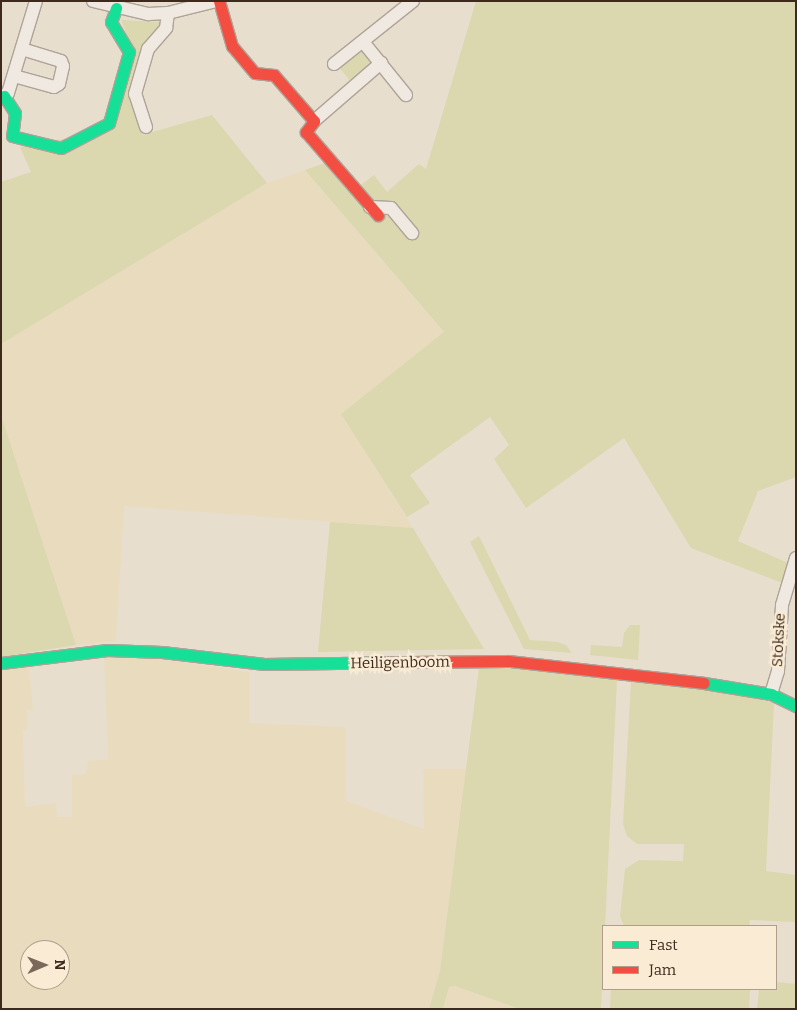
<!DOCTYPE html>
<html>
<head>
<meta charset="utf-8">
<style>
	body { margin:0 }
	#map { position:relative; width:797px; height:1010px; overflow:hidden; background:#e8dece; font-family:Bitter,serif }
	div>[style] { position:absolute }
	[style*='--x'] { left:calc(var(--x)*1px); top:calc(var(--y)*1px); width:calc(var(--w)*1px); rotate:calc(var(--a)*1deg) }
	.farmland>* { inset:0; background:#e9dcbe }
	.green>* { inset:0; background:#dbd7af }
	.roads { filter:drop-shadow(1px 0 #aea397) drop-shadow(-1px 0 #aea397) drop-shadow(0 1px #aea397) drop-shadow(0 -1px #aea397) }
	.street>* { height:12px; margin:-6px; padding:0 6px; transform-origin:6px; border-radius:6px; background:#efe9e1 }
	.fast>* { height:11px; margin:-5.5px; padding:0 5.5px; transform-origin:5.5px; border-radius:5.5px; background:#16e098 }
	.jam>* { height:11px; margin:-5.5px; padding:0 5.5px; transform-origin:5.5px; border-radius:5.5px; background:#f24e42 }
	span { translate:-50% -50%; white-space:nowrap; text-align:center; line-height:1.15; -webkit-text-stroke:5px #f9ebd4; paint-order:stroke }
	.street-label { font-size:15px; color:#3e2a1d }
	.frame { position:absolute; inset:0; border:2px solid #3e2a1d; pointer-events:none }
	.legend { position:absolute; left:602px; top:925px; width:175px; height:65px; box-sizing:border-box; background:#f9ebd4; border:1px solid #ae9e8b; margin:0; padding:6px 9px; list-style:none; font-size:15px; color:#3e2a1d }
	.legend li { display:flex; align-items:center; gap:10px; height:25px }
	.legend b { width:25px; border:1px solid #ae9e8b }
	.north { position:absolute; left:20px; top:940px; width:50px; height:50px; box-sizing:border-box; background:#f9ebd4; border:1px solid #ae9e8b; border-radius:50%; rotate:89deg; font-size:14px; font-weight:700; line-height:20px; text-align:center; color:#3e2a1d }
	.north::after { content:''; display:block; margin:auto; width:18px; height:22px; background:#7a695b; clip-path:polygon(50% 0,100% 100%,50% 72%,0 100%) }
</style>
</head>
<body>
<div id="map">
	<div class="farmland">
		<div style="clip-path:polygon(305px 170px,444px 333px,341px 414px,413px 528px,124px 506px,116px 641px,76px 645px,1px 415px,1px 344px,267px 183px)"></div>
		<div style="clip-path:polygon(evenodd,140px 656px,249px 672px,249px 723px,345px 727px,346px 801px,424px 829px,423px 769px,467px 769px,440px 971px,429px 1009px,1px 1009px,1px 668px,29px 665px,33px 709px,27px 710px,27px 730px,23px 730px,25px 807px,56px 803px,57px 817px,72px 817px,72px 775px,86px 774px,88px 761px,108px 760px,104px 658px,140px 656px,30px 950px,60px 950px,60px 980px,30px 980px,30px 950px)"></div>
		<div style="clip-path:polygon(449px 986px,455px 986px,520px 1009px,443px 1009px)"></div>
	</div>
	<div class="green">
		<div style="clip-path:polygon(476px 1px,796px 1px,796px 477px,758px 491px,738px 541px,790px 564px,785px 584px,691px 548px,624px 438px,526px 508px,494px 459px,509px 445px,490px 417px,410px 475px,430px 503px,407px 517px,341px 414px,444px 332px,305px 170px,325px 163px,375px 220px,387px 213px,405px 234px,410px 224px,390px 201px,370px 201px,358px 187px,374px 175px,387px 192px,419px 164px,426px 169px)"></div>
		<div style="clip-path:polygon(121px 20px,162px 22px,144px 52px,140px 123px,142px 135px,212px 115px,267px 183px,1px 344px,1px 182px,31px 172px,20px 147px,111px 130px,134px 53px)"></div>
		<div style="clip-path:polygon(363px 49px,373px 59px,373px 65px,352px 83px,338px 66px,356px 50px)"></div>
		<div style="clip-path:polygon(1px 415px,76px 645px,1px 657px)"></div>
		<div style="clip-path:polygon(330px 522px,413px 528px,484px 649px,318px 652px)"></div>
		<div style="clip-path:polygon(479px 536px,530px 640px,557px 642px,566px 645px,572px 653px,524px 649px,470px 542px)"></div>
		<div style="clip-path:polygon(630px 625px,640px 625px,638px 660px,590px 655px,591px 645px,622px 647px,624px 633px)"></div>
		<div style="clip-path:polygon(500px 667px,617px 680px,601px 1009px,520px 1009px,455px 986px,449px 987px,443px 1009px,429px 1009px,440px 971px,479px 668px)"></div>
		<div style="clip-path:polygon(631px 682px,710px 686px,774px 703px,766px 871px,796px 875px,796px 922px,750px 920px,749px 926px,624px 926px,620px 916px,625px 869px,639px 860px,683px 861px,684px 844px,637px 844px,627px 836px,623px 824px)"></div>
		<div style="clip-path:polygon(776px 982px,796px 984px,796px 1009px,757px 1009px,759px 989px,776px 989px)"></div>
		<div style="clip-path:polygon(611px 989px,750px 989px,749px 1009px,610px 1009px)"></div>
	</div>
	<div class="roads">
		<div class="street">
			<div style="--x:93;--y:1;--w:57;--a:13.3"></div>
			<div style="--x:148;--y:14;--w:20;--a:-3"></div>
			<div style="--x:168;--y:13;--w:49;--a:-14"></div>
			<div style="--x:364;--y:43;--w:67;--a:51.1"></div>
			<div style="--x:334;--y:64;--w:101;--a:-38.6"></div>
			<div style="--x:14;--y:76;--w:41;--a:15.4"></div>
			<div style="--x:54;--y:87;--w:6;--a:-31"></div>
			<div style="--x:59;--y:84;--w:18;--a:-77"></div>
			<div style="--x:63;--y:66;--w:5;--a:-112"></div>
			<div style="--x:61;--y:61;--w:41;--a:-162.9"></div>
			<div style="--x:1;--y:97;--w:8;--a:-30"></div>
			<div style="--x:8;--y:93;--w:96;--a:-73.1"></div>
			<div style="--x:314;--y:121;--w:89;--a:-40.9"></div>
			<div style="--x:146;--y:127;--w:35;--a:-108"></div>
			<div style="--x:135;--y:94;--w:47;--a:-73.9"></div>
			<div style="--x:148;--y:49;--w:28;--a:-49"></div>
			<div style="--x:166;--y:28;--w:15;--a:-82"></div>
			<div style="--x:370;--y:207;--w:21;--a:3"></div>
			<div style="--x:391;--y:208;--w:33;--a:50"></div>
			<div style="--x:771;--y:694;--w:24;--a:-73"></div>
			<div style="--x:778;--y:671;--w:66;--a:-86.5"></div>
			<div style="--x:782;--y:605;--w:49;--a:-73.4"></div>
		</div>
		<div class="fast">
			<div style="--x:4;--y:96;--w:20;--a:57"></div>
			<div style="--x:15;--y:113;--w:23;--a:97"></div>
			<div style="--x:12;--y:136;--w:50;--a:13.8"></div>
			<div style="--x:61;--y:148;--w:54;--a:-27.5"></div>
			<div style="--x:109;--y:123;--w:74;--a:-74.3"></div>
			<div style="--x:129;--y:52;--w:35;--a:-121"></div>
			<div style="--x:111;--y:22;--w:15;--a:-70"></div>
			<div style="--x:1;--y:663;--w:107;--a:-7"></div>
			<div style="--x:107;--y:650;--w:55;--a:2.1"></div>
			<div style="--x:162;--y:652;--w:103;--a:6.7"></div>
			<div style="--x:264;--y:664;--w:147;--a:-0.8"></div>
			<div style="--x:704;--y:683;--w:68;--a:9.3"></div>
			<div style="--x:771;--y:694;--w:28;--a:26"></div>
		</div>
		<div class="jam">
			<div style="--x:219;--y:1;--w:47;--a:73.9"></div>
			<div style="--x:232;--y:46;--w:35;--a:50"></div>
			<div style="--x:255;--y:73;--w:19;--a:6"></div>
			<div style="--x:274;--y:75;--w:61;--a:49"></div>
			<div style="--x:314;--y:121;--w:14;--a:126"></div>
			<div style="--x:306;--y:132;--w:110;--a:49.1"></div>
			<div style="--x:411;--y:662;--w:98;--a:-0.6"></div>
			<div style="--x:509;--y:661;--w:196;--a:6.4"></div>
		</div>
	</div>
	<div class="street-label">
		<span style="left:779px;top:640px;rotate:-87deg">Stokske</span>
		<span style="left:400px;top:663px;rotate:-1deg">Heiligenboom</span>
	</div>
	<div class="frame"></div>
	<ul class="legend">
	<li><b style="height:6px;background:#16e098"></b>Fast</li>
	<li><b style="height:6px;background:#f24e42"></b>Jam</li>
	</ul>
	<div class="north">N</div>
</div>
</body>
</html>
